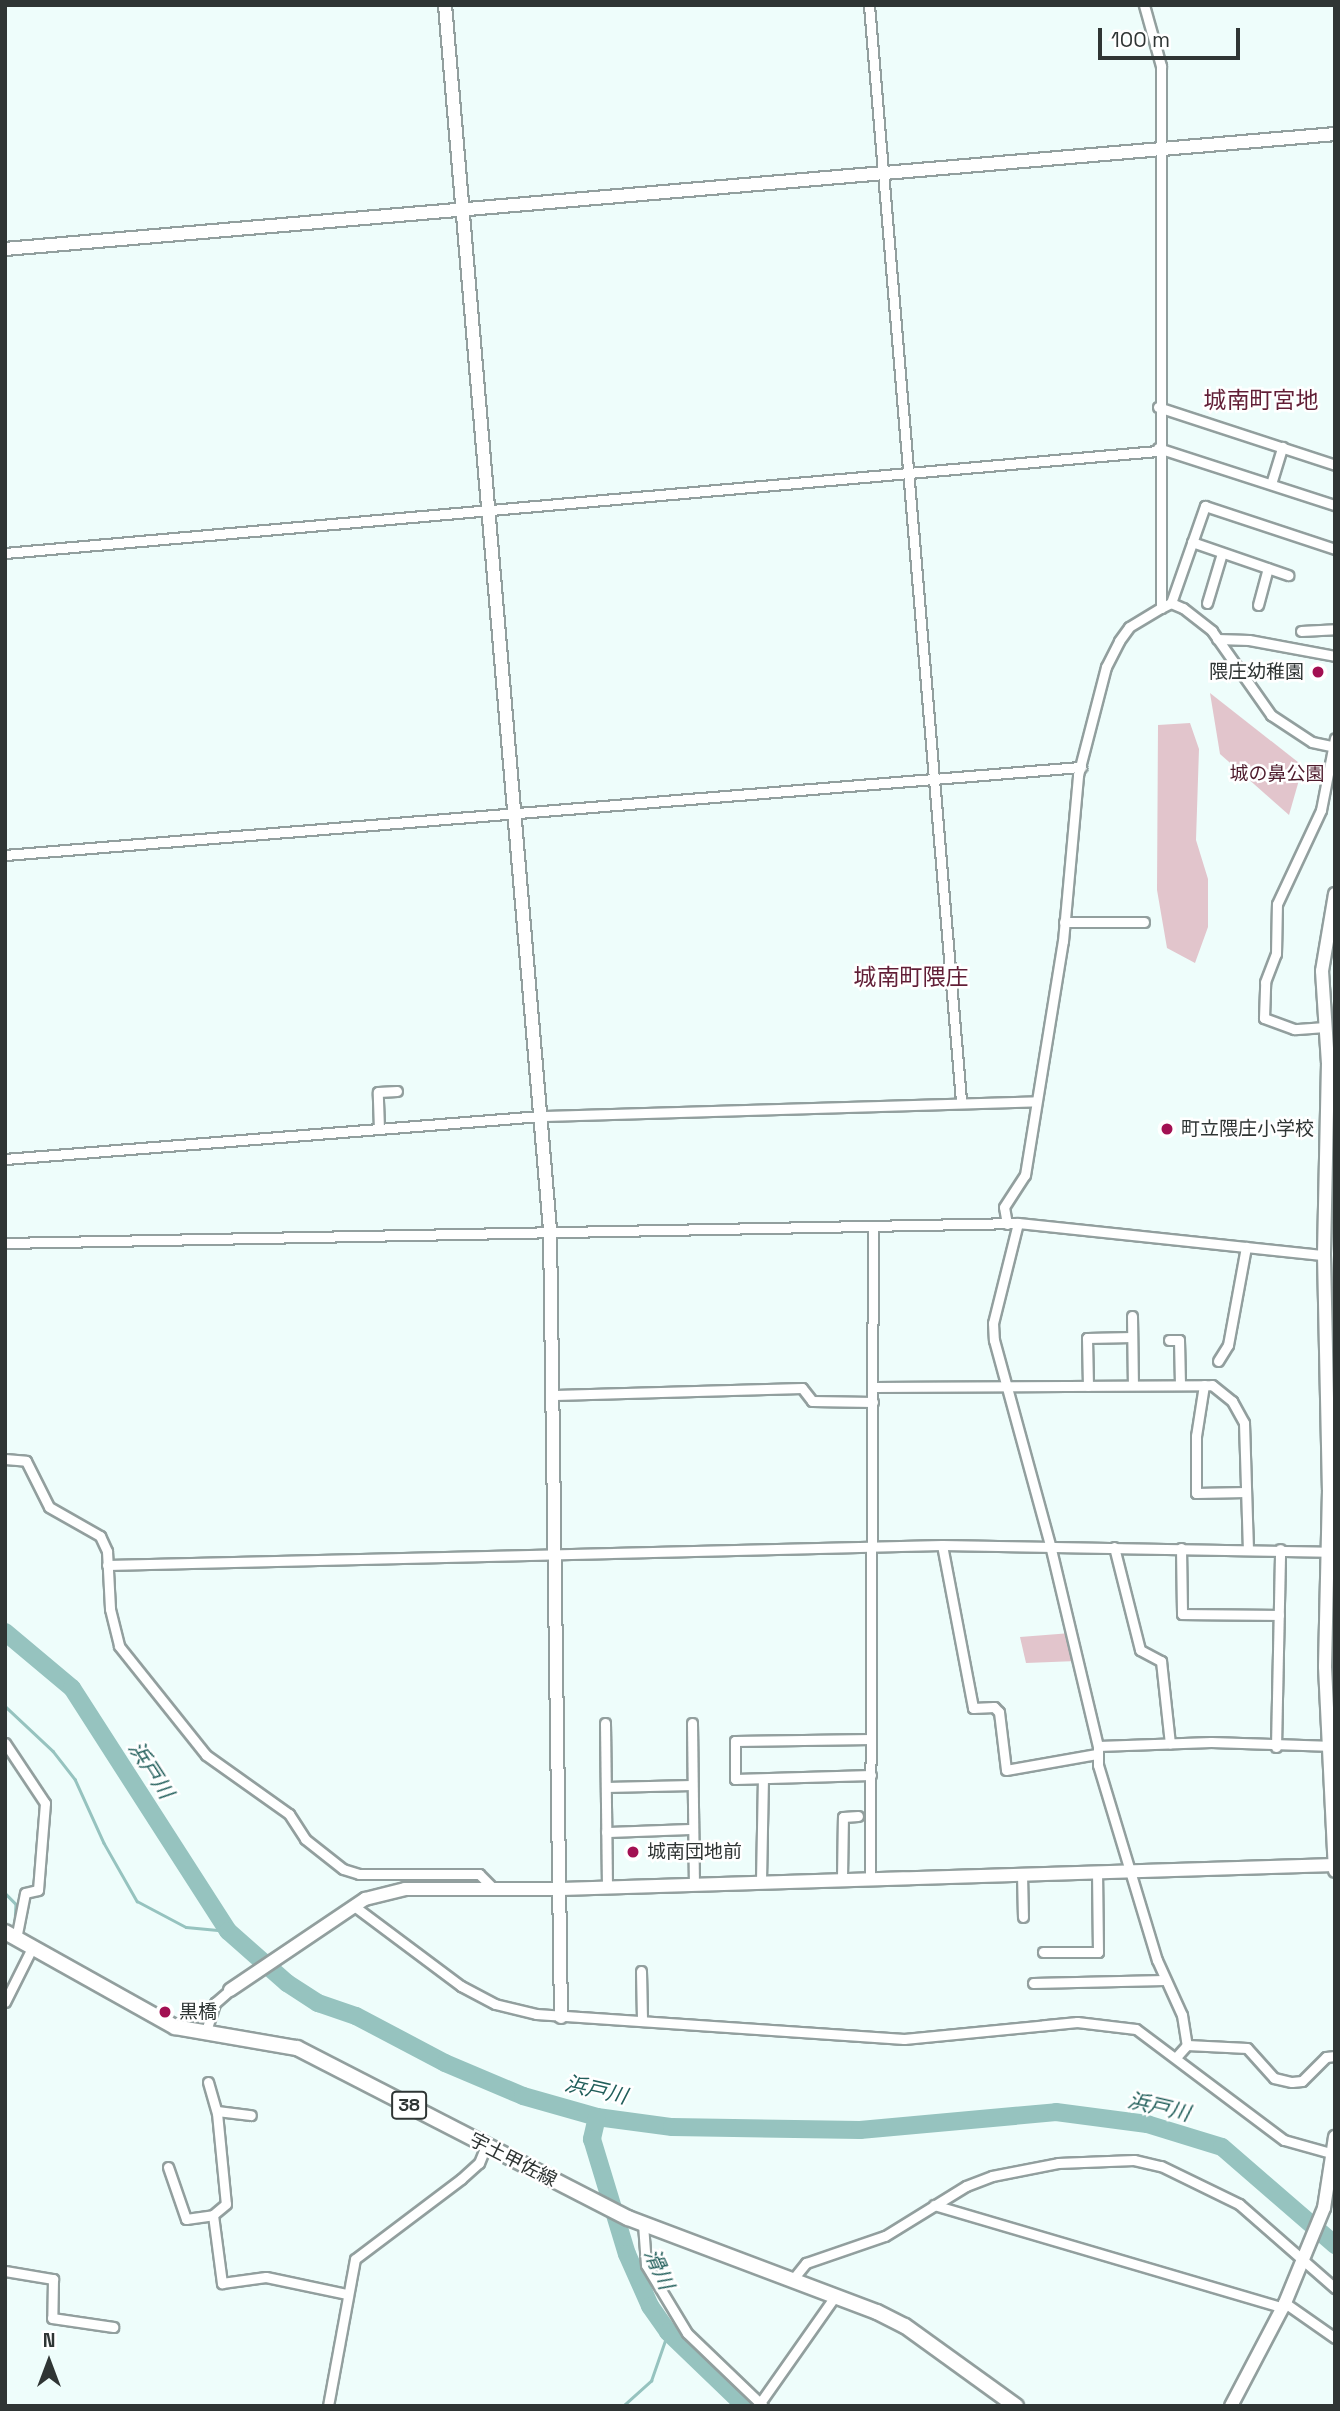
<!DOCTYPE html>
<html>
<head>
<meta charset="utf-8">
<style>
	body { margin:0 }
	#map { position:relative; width:1340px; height:2411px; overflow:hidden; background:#eefdfb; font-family:"Space Grotesk","Noto Sans JP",sans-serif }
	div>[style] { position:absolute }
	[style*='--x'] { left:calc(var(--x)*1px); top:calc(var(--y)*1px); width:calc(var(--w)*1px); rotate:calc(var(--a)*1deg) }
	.green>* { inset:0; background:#e2c5cc }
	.stream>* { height:2.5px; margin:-1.25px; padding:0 1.25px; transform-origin:1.25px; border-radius:1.25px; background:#96c3bf }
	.river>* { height:18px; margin:-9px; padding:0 9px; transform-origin:9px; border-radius:9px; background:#96c3bf }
	.roads { filter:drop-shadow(2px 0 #929f9e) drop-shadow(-2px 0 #929f9e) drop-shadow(0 2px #929f9e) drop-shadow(0 -2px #929f9e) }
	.street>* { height:9px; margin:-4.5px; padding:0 4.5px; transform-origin:4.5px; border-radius:4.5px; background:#fff }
	.secondary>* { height:12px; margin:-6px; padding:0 6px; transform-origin:6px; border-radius:6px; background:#fff }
	.primary>* { height:14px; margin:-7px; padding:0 7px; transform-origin:7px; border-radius:7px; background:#fff }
	.dots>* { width:19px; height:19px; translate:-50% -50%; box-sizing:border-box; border:4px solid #fff; border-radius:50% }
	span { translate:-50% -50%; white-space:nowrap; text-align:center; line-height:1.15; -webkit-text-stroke:5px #fff; paint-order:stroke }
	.shield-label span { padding:2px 5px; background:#fff; border:2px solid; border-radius:5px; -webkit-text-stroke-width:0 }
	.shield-label { font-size:18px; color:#2f3534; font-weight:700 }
	.poi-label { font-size:19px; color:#2f3534 }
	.right { translate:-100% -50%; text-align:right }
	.left { translate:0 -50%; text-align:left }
	.park-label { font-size:19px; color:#4e1c2d }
	.street-label { font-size:19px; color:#2f3534 }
	.water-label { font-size:21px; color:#215e5a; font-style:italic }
	.quarter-label { font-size:23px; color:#611e36 }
	.frame { position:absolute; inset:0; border:7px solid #2f3534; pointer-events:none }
	.north { position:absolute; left:14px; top:2327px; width:70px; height:70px; -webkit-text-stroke:5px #fff; paint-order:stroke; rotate:0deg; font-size:19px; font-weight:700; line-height:28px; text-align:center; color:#2f3534 }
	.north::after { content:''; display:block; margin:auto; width:24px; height:32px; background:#2f3534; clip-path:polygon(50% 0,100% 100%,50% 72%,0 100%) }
	.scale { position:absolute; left:1098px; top:28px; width:142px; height:32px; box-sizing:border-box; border:4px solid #2f3534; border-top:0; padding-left:9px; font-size:21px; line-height:24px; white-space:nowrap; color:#2f3534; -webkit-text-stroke:5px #fff; paint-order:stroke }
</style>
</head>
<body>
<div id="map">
	<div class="green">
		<div style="clip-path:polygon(1210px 693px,1303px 766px,1289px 815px,1220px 754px)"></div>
		<div style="clip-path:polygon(1190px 723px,1199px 749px,1196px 840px,1208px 879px,1208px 927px,1195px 963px,1167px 948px,1157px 890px,1158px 725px)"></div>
		<div style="clip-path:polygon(1071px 1633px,1077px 1661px,1026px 1663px,1020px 1637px)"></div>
	</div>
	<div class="stream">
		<div style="--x:5;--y:1706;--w:66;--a:43.2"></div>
		<div style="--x:53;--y:1751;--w:36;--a:52"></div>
		<div style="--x:75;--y:1779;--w:70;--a:65.6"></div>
		<div style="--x:104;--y:1843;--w:67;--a:60.4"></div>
		<div style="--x:137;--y:1901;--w:55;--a:28"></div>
		<div style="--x:186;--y:1927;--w:42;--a:5.4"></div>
		<div style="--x:5;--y:1893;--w:16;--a:45"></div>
		<div style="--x:16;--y:1904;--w:17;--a:93"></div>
		<div style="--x:623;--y:2406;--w:38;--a:-42"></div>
		<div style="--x:651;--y:2381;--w:52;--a:-70.9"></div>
	</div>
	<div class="river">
		<div style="--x:5;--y:1632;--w:87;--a:39.9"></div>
		<div style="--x:72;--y:1688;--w:289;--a:57.3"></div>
		<div style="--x:228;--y:1931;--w:79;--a:41.4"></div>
		<div style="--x:287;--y:1983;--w:37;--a:33"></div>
		<div style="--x:318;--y:2003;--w:40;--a:18.9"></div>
		<div style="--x:356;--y:2016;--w:101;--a:27.8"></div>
		<div style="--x:445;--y:2063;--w:85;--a:22.9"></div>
		<div style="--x:523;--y:2096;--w:77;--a:15.8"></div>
		<div style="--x:597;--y:2117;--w:76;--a:7.6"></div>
		<div style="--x:672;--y:2127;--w:188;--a:0.9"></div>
		<div style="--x:860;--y:2130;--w:197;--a:-5.2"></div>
		<div style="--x:1056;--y:2112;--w:92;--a:7.5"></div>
		<div style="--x:1147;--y:2124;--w:78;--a:17"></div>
		<div style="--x:1222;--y:2147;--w:150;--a:40.9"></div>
		<div style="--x:597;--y:2117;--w:23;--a:103"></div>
		<div style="--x:592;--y:2139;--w:120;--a:73.1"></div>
		<div style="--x:627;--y:2254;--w:57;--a:66.1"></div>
		<div style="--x:650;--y:2306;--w:32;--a:55"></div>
		<div style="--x:668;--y:2332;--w:107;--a:43.9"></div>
	</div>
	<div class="roads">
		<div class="street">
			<div style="--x:869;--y:5;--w:1100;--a:85.2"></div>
			<div style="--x:1144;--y:5;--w:63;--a:74.4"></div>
			<div style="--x:1161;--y:66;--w:542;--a:90"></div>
			<div style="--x:1158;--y:407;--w:186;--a:18.1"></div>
			<div style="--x:1158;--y:448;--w:186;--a:17.9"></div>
			<div style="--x:1271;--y:484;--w:39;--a:-73"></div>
			<div style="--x:1192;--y:542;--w:102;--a:19"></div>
			<div style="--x:5;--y:553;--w:1158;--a:-5.06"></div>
			<div style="--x:1171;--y:603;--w:103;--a:-70.7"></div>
			<div style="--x:1205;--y:506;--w:137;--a:18.3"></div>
			<div style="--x:1207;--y:603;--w:52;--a:-73.3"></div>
			<div style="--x:1258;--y:605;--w:38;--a:-75"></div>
			<div style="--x:1301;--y:631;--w:34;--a:-3"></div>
			<div style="--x:1217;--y:639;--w:32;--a:2"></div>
			<div style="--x:1249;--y:640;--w:87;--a:10.5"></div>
			<div style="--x:5;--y:855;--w:1080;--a:-4.68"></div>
			<div style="--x:1064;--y:922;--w:80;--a:0"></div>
			<div style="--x:1325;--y:1027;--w:31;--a:176"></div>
			<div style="--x:1294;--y:1029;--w:32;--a:-160"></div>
			<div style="--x:1264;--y:1018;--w:36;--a:-88"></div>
			<div style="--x:1265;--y:982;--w:30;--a:-69"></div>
			<div style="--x:1276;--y:954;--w:50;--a:-88.9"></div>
			<div style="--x:1277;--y:904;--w:104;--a:-64.9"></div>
			<div style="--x:1321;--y:810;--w:73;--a:-79"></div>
			<div style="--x:379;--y:1129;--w:37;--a:-92"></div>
			<div style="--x:378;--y:1092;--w:19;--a:-3"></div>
			<div style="--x:5;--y:1159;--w:538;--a:-4.59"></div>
			<div style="--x:541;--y:1116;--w:494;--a:-1.7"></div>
			<div style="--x:1018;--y:1223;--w:103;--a:104"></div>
			<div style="--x:993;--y:1323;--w:17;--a:87"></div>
			<div style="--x:994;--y:1340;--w:213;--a:74.7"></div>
			<div style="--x:1050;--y:1545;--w:207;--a:76.6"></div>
			<div style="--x:1098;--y:1746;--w:19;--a:90"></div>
			<div style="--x:1098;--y:1765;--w:204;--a:73.2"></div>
			<div style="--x:1157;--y:1960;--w:60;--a:65.6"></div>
			<div style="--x:1182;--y:2015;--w:30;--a:81"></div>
			<div style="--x:1187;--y:2045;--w:15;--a:132"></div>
			<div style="--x:1007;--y:1224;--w:17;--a:-100"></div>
			<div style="--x:1004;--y:1207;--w:38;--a:-57"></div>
			<div style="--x:1025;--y:1175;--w:237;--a:-80.8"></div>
			<div style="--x:1063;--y:941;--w:167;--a:-84.8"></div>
			<div style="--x:1078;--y:775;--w:112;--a:-75.5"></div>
			<div style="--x:1106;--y:667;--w:29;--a:-63"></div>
			<div style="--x:1119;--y:641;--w:17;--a:-54"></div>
			<div style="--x:1129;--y:627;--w:37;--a:-31"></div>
			<div style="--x:1161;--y:608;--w:11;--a:-27"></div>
			<div style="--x:1171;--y:603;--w:13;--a:23"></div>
			<div style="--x:1183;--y:608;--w:37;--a:38"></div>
			<div style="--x:1212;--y:631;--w:103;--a:54.9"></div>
			<div style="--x:1271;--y:715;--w:49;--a:33.4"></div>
			<div style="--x:1312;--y:742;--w:24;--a:12"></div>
			<div style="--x:5;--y:1243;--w:1013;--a:-1.13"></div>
			<div style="--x:1018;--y:1223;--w:308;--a:6"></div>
			<div style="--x:1132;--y:1316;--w:69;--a:89.2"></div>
			<div style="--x:1169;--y:1340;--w:10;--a:0"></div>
			<div style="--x:1179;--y:1340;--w:45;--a:88.7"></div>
			<div style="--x:1218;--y:1361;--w:19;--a:-58"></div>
			<div style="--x:1228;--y:1345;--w:100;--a:-79.6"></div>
			<div style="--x:1204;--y:1385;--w:52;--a:98.9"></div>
			<div style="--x:1196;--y:1436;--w:57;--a:90"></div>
			<div style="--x:1196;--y:1493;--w:50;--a:-1.1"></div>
			<div style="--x:1088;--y:1386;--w:48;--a:-91.2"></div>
			<div style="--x:1087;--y:1338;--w:45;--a:-1.3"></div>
			<div style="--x:874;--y:1387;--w:338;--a:-0.3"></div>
			<div style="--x:1212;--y:1385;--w:26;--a:39"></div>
			<div style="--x:1232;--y:1401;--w:25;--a:61"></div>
			<div style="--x:1244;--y:1423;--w:124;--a:88.2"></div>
			<div style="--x:555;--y:1395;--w:247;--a:-1.6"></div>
			<div style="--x:802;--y:1388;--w:16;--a:52"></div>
			<div style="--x:812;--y:1401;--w:61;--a:0.9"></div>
			<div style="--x:5;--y:1459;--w:21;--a:5"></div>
			<div style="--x:26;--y:1461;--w:51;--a:63.4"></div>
			<div style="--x:49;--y:1507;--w:59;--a:29.6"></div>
			<div style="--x:100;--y:1536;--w:17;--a:65"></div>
			<div style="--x:107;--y:1551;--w:58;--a:87"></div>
			<div style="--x:110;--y:1609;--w:38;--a:76"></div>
			<div style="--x:119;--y:1646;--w:139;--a:51.4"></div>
			<div style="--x:206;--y:1755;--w:102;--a:35.4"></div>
			<div style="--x:289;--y:1814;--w:30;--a:57"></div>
			<div style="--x:305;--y:1839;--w:48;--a:38.3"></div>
			<div style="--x:343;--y:1869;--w:17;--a:17"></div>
			<div style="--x:359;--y:1874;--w:120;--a:0"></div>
			<div style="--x:479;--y:1874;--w:20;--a:45"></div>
			<div style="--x:942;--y:1545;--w:166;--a:79.2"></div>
			<div style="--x:973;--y:1708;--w:21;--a:-3"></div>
			<div style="--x:994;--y:1707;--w:7;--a:45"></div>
			<div style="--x:999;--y:1712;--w:58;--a:83.1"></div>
			<div style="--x:1006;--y:1770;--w:92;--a:-10"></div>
			<div style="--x:1114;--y:1547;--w:106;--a:75.8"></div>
			<div style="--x:1140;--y:1650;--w:24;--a:28"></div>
			<div style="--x:1161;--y:1661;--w:83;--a:83.8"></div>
			<div style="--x:1181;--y:1548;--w:66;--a:89.1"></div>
			<div style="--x:1182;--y:1614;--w:97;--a:0.6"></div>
			<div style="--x:107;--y:1565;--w:835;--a:-1.37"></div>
			<div style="--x:942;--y:1545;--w:386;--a:1"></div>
			<div style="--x:605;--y:1723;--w:164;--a:89.3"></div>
			<div style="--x:692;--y:1723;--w:161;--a:89.3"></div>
			<div style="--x:5;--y:1743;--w:72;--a:56.3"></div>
			<div style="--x:45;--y:1803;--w:87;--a:94.6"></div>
			<div style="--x:38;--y:1890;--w:13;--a:167"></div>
			<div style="--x:25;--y:1893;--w:47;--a:101.1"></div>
			<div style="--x:1098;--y:1746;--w:113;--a:-2"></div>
			<div style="--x:1211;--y:1742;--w:123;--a:1.9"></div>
			<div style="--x:1276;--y:1747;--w:198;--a:-88.8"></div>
			<div style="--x:871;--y:1775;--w:136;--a:178.3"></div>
			<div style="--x:735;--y:1779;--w:38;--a:-90"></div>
			<div style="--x:735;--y:1741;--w:136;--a:-0.8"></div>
			<div style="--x:606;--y:1787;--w:86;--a:-1.3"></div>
			<div style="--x:606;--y:1832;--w:86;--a:-2"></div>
			<div style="--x:1022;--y:1874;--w:43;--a:88.7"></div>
			<div style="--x:842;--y:1878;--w:61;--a:-89.1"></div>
			<div style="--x:843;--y:1817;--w:15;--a:-4"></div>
			<div style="--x:870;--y:1878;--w:649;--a:-89.74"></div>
			<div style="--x:761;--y:1881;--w:102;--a:-88.9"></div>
			<div style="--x:354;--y:1906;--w:134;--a:36.8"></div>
			<div style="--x:461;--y:1986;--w:38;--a:28"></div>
			<div style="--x:495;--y:2004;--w:42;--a:13.7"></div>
			<div style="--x:536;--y:2014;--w:369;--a:3.9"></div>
			<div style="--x:904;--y:2039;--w:174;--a:-5.6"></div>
			<div style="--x:1077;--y:2022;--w:59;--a:6.8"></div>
			<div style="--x:1136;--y:2029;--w:185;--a:36.9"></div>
			<div style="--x:1284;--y:2140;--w:52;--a:15.6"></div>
			<div style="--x:1043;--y:1952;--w:55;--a:0"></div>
			<div style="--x:1098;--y:1952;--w:80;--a:-90.7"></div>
			<div style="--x:641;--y:1971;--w:49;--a:88.8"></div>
			<div style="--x:1033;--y:1983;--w:131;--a:-1.3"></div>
			<div style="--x:5;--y:2002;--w:60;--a:-63.4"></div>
			<div style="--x:205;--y:2034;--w:33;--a:-72"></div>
			<div style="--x:215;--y:2003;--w:20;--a:-41"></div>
			<div style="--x:1187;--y:2045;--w:60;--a:2.9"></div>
			<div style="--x:1247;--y:2048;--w:40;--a:48"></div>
			<div style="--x:1274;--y:2078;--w:18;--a:13"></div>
			<div style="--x:1292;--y:2082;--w:10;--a:-6"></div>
			<div style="--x:1302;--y:2081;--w:34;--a:-45"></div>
			<div style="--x:1326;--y:2057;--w:9;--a:-6"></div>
			<div style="--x:208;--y:2082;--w:32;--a:74"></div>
			<div style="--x:217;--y:2113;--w:91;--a:84.4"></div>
			<div style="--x:226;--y:2204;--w:17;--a:140"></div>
			<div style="--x:213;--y:2215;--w:69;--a:82.5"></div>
			<div style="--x:222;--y:2283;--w:44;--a:-7.8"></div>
			<div style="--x:266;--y:2277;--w:83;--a:11.9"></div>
			<div style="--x:217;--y:2111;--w:34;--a:7"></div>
			<div style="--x:168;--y:2167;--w:55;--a:70.9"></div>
			<div style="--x:186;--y:2219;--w:27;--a:-8"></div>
			<div style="--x:934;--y:2205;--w:364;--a:16.4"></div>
			<div style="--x:643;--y:2224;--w:41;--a:85.8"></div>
			<div style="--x:646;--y:2265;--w:79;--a:58.9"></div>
			<div style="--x:687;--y:2333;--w:105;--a:43.8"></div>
			<div style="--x:5;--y:2271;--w:49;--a:9.5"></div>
			<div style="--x:53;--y:2279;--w:39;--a:91"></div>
			<div style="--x:52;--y:2318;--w:62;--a:8.4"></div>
			<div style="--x:793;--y:2279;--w:21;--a:-51"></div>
			<div style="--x:806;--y:2263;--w:83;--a:-18.9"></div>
			<div style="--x:885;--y:2236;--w:95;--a:-31.7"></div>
			<div style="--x:966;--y:2186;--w:28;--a:-21"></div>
			<div style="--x:992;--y:2176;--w:67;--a:-11.1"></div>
			<div style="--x:1058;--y:2163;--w:76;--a:-2.3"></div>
			<div style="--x:1134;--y:2160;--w:28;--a:13"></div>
			<div style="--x:1161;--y:2166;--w:87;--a:26"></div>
			<div style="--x:1239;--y:2204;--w:128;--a:41.2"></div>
			<div style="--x:1285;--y:2303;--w:61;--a:35"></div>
			<div style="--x:760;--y:2403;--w:132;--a:-54.9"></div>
			<div style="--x:328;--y:2406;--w:149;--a:-79.6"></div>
			<div style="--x:355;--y:2259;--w:133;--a:-37"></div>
			<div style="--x:461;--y:2179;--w:24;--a:-42"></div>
			<div style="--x:479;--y:2163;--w:18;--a:-68"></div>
		</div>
		<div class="secondary">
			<div style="--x:445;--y:5;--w:1230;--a:85.1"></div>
			<div style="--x:550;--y:1231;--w:786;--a:89.2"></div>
			<div style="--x:5;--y:249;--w:1335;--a:-4.94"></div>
			<div style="--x:1335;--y:894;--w:78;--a:99.6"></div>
			<div style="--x:1322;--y:971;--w:92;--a:86.3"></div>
			<div style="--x:1328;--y:1063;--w:192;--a:91.2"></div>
			<div style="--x:1324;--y:1255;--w:235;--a:88.8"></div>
			<div style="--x:1329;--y:1490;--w:177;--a:91.3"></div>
			<div style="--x:1325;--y:1667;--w:204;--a:87.2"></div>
			<div style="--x:230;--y:1990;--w:163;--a:-34"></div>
			<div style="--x:365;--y:1899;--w:41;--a:-14"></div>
			<div style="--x:405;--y:1889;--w:156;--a:0"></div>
			<div style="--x:561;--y:1889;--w:774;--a:-1.78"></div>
			<div style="--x:1231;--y:2406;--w:116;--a:-62.3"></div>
			<div style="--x:1285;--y:2303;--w:103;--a:-67.7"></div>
			<div style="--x:1324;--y:2208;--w:72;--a:-81.2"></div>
		</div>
		<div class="primary">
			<div style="--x:5;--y:1932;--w:195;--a:29.2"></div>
			<div style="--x:175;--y:2027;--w:124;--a:9.8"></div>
			<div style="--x:297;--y:2048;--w:372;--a:27.2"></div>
			<div style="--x:628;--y:2218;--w:266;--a:20.7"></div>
			<div style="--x:877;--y:2312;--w:31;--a:27"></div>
			<div style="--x:905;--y:2326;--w:137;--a:35.8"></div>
		</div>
	</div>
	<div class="dots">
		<div style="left:1318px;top:672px;background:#a21052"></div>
		<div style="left:1167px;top:1129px;background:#a21052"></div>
		<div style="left:633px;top:1852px;background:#a21052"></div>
		<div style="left:165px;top:2012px;background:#a21052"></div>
	</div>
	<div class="shield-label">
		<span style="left:409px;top:2105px">38</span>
	</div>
	<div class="poi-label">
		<span class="right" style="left:1304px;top:672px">隈庄幼稚園</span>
		<span class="left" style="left:1181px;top:1129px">町立隈庄小学校</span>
		<span class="left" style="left:647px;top:1852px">城南団地前</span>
		<span class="left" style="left:179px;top:2012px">黒橋</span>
	</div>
	<div class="park-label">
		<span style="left:1277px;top:774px">城の鼻公園</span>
	</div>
	<div class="street-label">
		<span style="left:513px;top:2160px;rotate:27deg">宇土甲佐線</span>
	</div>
	<div class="water-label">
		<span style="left:151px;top:1770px;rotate:57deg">浜戸川</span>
		<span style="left:596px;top:2090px;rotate:13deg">浜戸川</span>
		<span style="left:1159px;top:2107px;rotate:13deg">浜戸川</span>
		<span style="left:659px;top:2269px;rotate:66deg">滑川</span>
	</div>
	<div class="quarter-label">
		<span style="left:1261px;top:400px">城南町宮地</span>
		<span style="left:911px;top:977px">城南町隈庄</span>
	</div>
	<div class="frame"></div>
	<div class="north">N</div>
	<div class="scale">100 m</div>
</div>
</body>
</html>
